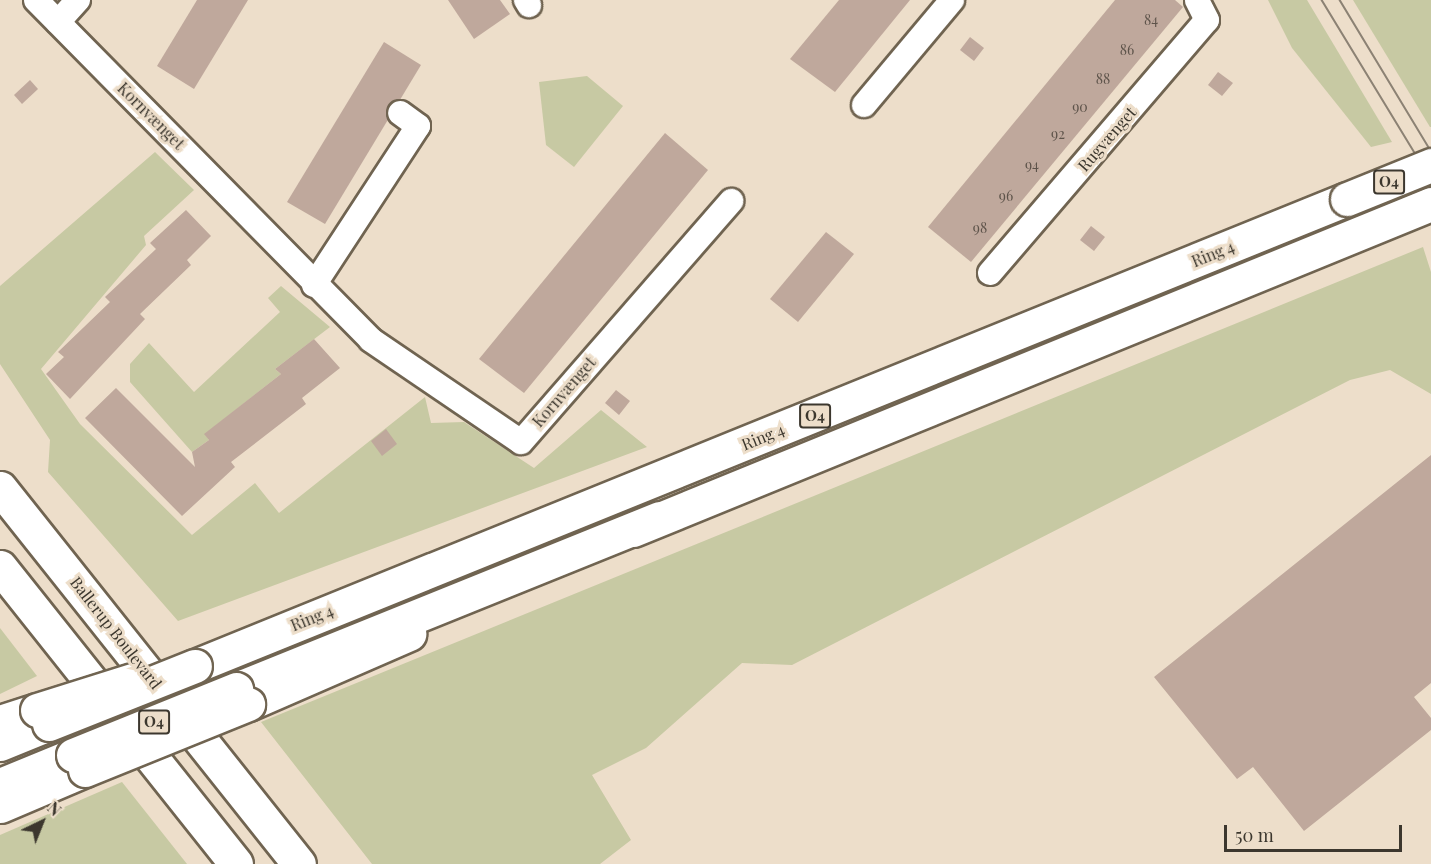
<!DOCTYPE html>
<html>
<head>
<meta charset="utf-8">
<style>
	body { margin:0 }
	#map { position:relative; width:1431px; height:864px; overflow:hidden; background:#eddeca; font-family:"Playfair Display",serif }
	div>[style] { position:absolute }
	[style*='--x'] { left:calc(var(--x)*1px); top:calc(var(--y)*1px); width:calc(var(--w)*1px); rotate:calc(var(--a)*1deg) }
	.green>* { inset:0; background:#c7c9a3 }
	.building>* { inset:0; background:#bfa89c }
	.roads { filter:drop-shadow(2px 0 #706451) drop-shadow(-2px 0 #706451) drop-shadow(0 2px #706451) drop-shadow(0 -2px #706451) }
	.street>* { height:24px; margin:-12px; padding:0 12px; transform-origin:12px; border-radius:12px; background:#fff }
	.secondary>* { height:33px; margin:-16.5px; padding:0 16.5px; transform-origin:16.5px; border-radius:16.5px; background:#fff }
	.primary>* { height:33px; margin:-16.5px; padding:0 16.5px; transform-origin:16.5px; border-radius:16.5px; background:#fff }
	.highway>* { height:33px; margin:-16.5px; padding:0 16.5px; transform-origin:16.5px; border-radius:16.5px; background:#fff }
	.tram>* { height:1.5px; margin:-0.75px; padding:0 0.75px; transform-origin:0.75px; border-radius:0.75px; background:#8c8274 }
	.bridges { filter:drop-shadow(2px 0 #706451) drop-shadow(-2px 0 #706451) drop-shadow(0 2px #706451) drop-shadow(0 -2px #706451) }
	.primary-bridge>* { height:33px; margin:-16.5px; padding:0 16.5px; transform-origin:16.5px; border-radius:16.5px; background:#fff }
	.highway-bridge>* { height:33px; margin:-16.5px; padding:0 16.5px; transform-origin:16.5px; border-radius:16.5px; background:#fff }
	span { translate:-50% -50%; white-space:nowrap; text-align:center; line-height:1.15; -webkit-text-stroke:6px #eddeca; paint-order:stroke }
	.number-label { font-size:14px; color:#5d534a }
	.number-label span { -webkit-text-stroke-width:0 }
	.shield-label span { padding:2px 4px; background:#eddeca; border:2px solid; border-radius:4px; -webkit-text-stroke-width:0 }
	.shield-label { font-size:15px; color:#3c372e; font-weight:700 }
	.street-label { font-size:16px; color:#3c372e }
	.north { position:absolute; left:12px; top:792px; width:60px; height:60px; -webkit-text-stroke:4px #eddeca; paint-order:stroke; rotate:43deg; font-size:16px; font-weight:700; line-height:24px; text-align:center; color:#3c372e }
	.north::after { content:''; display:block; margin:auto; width:21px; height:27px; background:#3c372e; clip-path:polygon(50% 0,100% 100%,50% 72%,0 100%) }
	.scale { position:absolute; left:1224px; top:825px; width:178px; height:27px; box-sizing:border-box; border:3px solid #3c372e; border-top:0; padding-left:8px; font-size:18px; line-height:21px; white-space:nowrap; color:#3c372e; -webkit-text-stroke:4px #eddeca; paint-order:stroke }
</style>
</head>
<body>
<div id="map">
	<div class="green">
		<div style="clip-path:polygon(1268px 0,1307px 0,1392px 142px,1371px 147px,1292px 48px)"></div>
		<div style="clip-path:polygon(1353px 0,1431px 0,1431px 127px,1430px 127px)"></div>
		<div style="clip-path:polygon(587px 76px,623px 106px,574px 167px,546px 145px,539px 82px)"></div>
		<div style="clip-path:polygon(155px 152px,194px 190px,144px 236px,146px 245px,41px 369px,80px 424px,192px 535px,255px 483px,279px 513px,425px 397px,431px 423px,464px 422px,534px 468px,601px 410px,647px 447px,178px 621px,48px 472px,50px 440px,0 364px,0 286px)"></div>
		<div style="clip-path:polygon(1423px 247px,1431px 272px,1431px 394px,1390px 370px,1350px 380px,792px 665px,742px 663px,646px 748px,592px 775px,631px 840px,600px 864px,372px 864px,261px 722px)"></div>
		<div style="clip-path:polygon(281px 286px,330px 327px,275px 369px,281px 374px,205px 434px,209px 440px,192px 452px,130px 382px,130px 364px,149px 343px,194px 392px,280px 312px,268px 298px)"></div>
		<div style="clip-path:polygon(0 628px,37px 676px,0 694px)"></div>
		<div style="clip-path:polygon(122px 782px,187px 864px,0 864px,0 835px)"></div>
	</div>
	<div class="building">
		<div style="clip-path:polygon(197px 0,248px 0,194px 89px,157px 66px)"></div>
		<div style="clip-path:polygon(448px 0,500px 0,510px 14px,474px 39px)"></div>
		<div style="clip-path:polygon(839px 0,910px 0,835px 92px,790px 59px)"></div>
		<div style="clip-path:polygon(1115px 0,1175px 0,1183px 7px,971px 262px,928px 227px)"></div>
		<div style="clip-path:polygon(970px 37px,984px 48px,974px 61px,960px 50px)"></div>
		<div style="clip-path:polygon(384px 42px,421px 65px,325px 224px,287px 202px)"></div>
		<div style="clip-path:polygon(1218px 72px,1233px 83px,1222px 96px,1208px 85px)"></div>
		<div style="clip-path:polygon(30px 80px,38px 89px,22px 104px,14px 95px)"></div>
		<div style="clip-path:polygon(665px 133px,708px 170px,524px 393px,479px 359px)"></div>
		<div style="clip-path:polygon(186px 210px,211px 236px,187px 260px,191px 265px,140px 314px,145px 319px,70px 399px,46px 374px,64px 357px,58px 352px,110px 302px,105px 297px,156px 249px,150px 243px)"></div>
		<div style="clip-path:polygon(1091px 226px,1105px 237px,1094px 251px,1080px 240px)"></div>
		<div style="clip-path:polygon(826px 232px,854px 254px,798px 322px,770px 299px)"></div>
		<div style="clip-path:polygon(314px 339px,340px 368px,302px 398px,306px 404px,231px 462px,235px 467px,182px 516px,85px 418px,116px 388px,195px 467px,192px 452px,209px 440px,204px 434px,281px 374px,275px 369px)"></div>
		<div style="clip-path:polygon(616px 390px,630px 401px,619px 415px,605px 403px)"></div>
		<div style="clip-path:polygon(386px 429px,397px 444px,382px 456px,371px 441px)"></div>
		<div style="clip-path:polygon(1431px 455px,1431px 683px,1414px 697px,1431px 718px,1431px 730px,1304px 831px,1253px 767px,1237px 779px,1154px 677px)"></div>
	</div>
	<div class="roads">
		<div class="street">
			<div style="--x:36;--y:0;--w:477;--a:45.4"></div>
			<div style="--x:371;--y:340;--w:181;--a:34.2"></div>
			<div style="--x:521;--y:442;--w:320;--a:-48.9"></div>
			<div style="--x:526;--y:0;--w:6;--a:59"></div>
			<div style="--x:58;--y:22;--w:30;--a:-48"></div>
			<div style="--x:864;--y:105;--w:137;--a:-50"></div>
			<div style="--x:990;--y:273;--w:333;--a:-49.4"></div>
			<div style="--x:1207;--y:20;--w:22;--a:-117"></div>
			<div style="--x:314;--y:285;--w:190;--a:-56.8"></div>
			<div style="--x:418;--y:126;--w:22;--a:-144"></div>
		</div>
		<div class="secondary">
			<div style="--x:0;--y:488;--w:480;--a:51.5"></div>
			<div style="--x:0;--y:567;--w:379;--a:51.5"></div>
		</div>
		<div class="primary">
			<div style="--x:633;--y:530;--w:862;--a:-22.22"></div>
			<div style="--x:195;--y:666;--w:1243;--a:-22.07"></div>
			<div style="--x:248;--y:704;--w:176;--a:-23.5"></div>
			<div style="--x:0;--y:722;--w:39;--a:-18"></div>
			<div style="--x:0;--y:806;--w:92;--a:-23"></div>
		</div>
		<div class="highway">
			<div style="--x:236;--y:689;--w:456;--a:-22"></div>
			<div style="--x:0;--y:744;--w:53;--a:-22.2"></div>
			<div style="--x:0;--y:785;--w:79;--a:-22.3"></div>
		</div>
	</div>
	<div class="tram">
		<div style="--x:1322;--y:0;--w:210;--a:58.7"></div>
		<div style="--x:1340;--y:0;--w:176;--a:58.9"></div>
	</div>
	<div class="bridges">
		<div class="primary-bridge">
			<div style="--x:1347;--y:199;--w:91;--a:-22"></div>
			<div style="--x:37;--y:710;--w:100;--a:-17.5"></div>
			<div style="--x:85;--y:770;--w:176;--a:-22"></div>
		</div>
		<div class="highway-bridge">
			<div style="--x:49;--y:724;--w:157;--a:-21.7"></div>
			<div style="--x:73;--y:755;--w:176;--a:-22"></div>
		</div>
	</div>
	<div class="number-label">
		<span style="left:1151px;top:20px">84</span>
		<span style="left:1127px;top:50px">86</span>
		<span style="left:1103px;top:79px">88</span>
		<span style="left:1080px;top:107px">90</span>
		<span style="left:1058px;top:134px">92</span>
		<span style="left:1032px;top:165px">94</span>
		<span style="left:1006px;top:196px">96</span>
		<span style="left:980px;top:228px">98</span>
	</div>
	<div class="shield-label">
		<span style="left:1389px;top:182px">O4</span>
		<span style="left:815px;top:416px">O4</span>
		<span style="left:154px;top:722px">O4</span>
	</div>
	<div class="street-label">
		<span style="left:151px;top:116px;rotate:45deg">Kornvænget</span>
		<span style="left:1107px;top:139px;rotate:-49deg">Rugvænget</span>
		<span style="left:1213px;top:254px;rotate:-22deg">Ring 4</span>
		<span style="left:564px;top:392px;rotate:-49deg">Kornvænget</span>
		<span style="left:763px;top:437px;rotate:-22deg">Ring 4</span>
		<span style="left:312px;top:618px;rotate:-22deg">Ring 4</span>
		<span style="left:116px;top:633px;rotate:52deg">Ballerup Boulevard</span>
	</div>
	<div class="north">N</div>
	<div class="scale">50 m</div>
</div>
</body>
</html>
